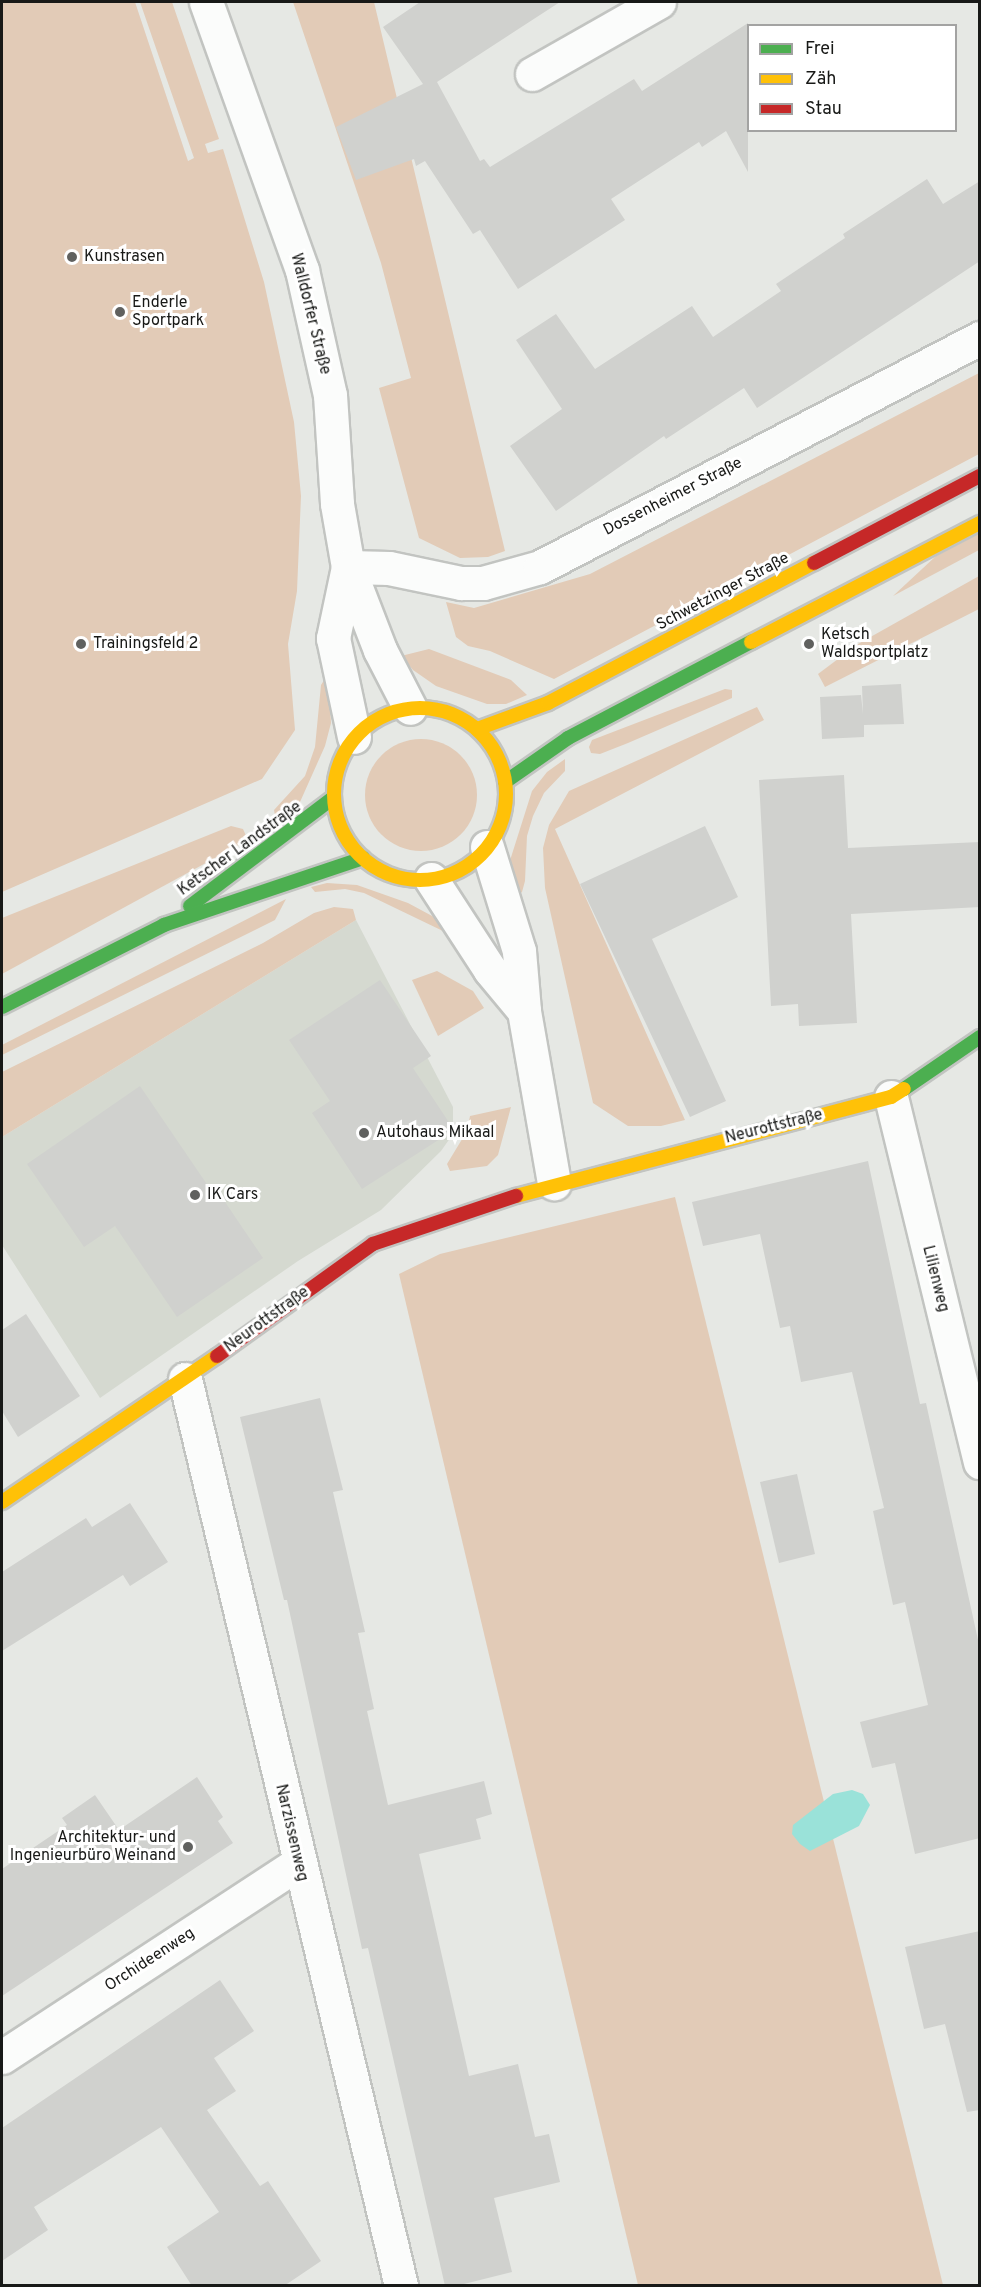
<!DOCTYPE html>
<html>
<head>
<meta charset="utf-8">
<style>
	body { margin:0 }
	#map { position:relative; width:981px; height:2287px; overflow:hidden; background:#e6e8e4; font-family:Overpass,sans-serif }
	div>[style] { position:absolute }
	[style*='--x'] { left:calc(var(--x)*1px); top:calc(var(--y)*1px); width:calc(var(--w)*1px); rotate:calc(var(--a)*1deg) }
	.built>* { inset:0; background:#d5d9d0 }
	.green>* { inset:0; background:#e2cbb7 }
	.round { border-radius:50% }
	.water>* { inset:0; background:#9ae2d9 }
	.building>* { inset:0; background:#d0d1ce }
	.roads { filter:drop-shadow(2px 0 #c2c4c1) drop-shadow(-2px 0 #c2c4c1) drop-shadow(0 2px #c2c4c1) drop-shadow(0 -2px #c2c4c1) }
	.street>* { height:33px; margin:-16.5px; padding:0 16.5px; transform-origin:16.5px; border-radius:16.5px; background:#fbfcfb }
	.fast>* { height:14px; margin:-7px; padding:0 7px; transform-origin:7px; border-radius:7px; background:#4caf50 }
	.slow>* { height:14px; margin:-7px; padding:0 7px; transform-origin:7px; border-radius:7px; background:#ffc107 }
	.slow>.ring { margin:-7px; padding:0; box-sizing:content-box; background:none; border:14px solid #ffc107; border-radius:50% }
	.jam>* { height:14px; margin:-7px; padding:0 7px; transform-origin:7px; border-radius:7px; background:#c62828 }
	.dots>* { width:16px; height:16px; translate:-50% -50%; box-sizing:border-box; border:3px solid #fff; border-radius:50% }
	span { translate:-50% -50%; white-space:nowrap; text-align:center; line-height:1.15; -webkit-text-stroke:6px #fff; paint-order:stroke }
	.poi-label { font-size:16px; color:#181917 }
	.left { translate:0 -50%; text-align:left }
	.right { translate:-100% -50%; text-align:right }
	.street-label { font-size:16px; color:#181917 }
	.frame { position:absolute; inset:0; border:3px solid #181917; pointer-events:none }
	.legend { position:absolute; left:747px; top:24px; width:210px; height:108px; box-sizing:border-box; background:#fff; border:2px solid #a3a3a2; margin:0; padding:8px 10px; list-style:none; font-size:18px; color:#181917 }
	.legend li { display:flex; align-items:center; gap:12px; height:30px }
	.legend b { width:30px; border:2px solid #a3a3a2 }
</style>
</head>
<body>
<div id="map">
	<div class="built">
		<div style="clip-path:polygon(356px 920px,453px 1107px,453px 1134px,441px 1151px,381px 1210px,298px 1261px,100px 1398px,2px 1245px,2px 1137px)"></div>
	</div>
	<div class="green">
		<div style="clip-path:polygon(2px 2px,135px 2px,188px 161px,194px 158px,140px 2px,172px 2px,219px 139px,205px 144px,208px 153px,223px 149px,264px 282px,294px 422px,301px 496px,297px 591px,288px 644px,295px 730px,262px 779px,2px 892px)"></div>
		<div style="clip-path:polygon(293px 2px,374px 2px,505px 551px,488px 557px,460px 558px,419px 538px,379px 388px,411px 378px,381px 263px)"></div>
		<div style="clip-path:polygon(979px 373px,979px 454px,554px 679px,490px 651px,468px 646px,456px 637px,446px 602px,474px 608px,590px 574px)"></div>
		<div style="clip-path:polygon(979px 533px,979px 550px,893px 596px,936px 556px)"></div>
		<div style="clip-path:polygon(979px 576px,979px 609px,825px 687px,818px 674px,858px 644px)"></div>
		<div style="clip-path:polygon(429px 649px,511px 680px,527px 695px,506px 704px,487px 704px,436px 686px,413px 670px,401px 656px)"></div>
		<div style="clip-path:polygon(328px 674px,331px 723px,325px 746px,300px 802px,276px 822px,274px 810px,305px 776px,315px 747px,321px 685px)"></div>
		<div style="clip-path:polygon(725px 689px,732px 690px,732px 698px,628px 743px,600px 754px,591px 753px,589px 747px,592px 740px)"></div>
		<div style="clip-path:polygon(757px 707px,764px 720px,555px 829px,685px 1120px,661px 1126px,628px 1126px,593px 1103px,545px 888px,543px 848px,549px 825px,569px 791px)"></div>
		<div class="round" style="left:365px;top:739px;width:112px;height:112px"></div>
		<div style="clip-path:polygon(565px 759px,565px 771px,544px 793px,533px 816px,527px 836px,525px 881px,522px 892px,512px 899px,507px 870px,532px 791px,547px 772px)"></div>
		<div style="clip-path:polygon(231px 826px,243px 829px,248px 840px,2px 974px,2px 918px)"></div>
		<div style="clip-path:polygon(327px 883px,357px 885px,408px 903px,434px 917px,445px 932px,364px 893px,345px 889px,315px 892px,311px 887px)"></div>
		<div style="clip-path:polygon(286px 899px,275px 920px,2px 1055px,2px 1045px)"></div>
		<div style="clip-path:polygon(334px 907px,353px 909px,356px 920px,2px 1137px,2px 1072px,263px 943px,314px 913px)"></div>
		<div style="clip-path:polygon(437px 971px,473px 991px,484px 1008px,438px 1036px,412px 980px)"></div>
		<div style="clip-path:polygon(511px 1107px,498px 1155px,487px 1166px,450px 1171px,447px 1164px,467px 1131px,470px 1116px)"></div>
		<div style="clip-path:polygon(675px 1197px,943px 2285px,638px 2285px,399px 1274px,440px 1254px)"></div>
	</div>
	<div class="water">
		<div style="clip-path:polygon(852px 1790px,863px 1794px,870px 1805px,859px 1826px,810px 1851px,800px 1844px,792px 1834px,793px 1825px,833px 1794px)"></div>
	</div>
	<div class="building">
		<div style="clip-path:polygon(420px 2px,560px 2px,437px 82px,480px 161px,484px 159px,490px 167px,634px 79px,642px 91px,748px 23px,748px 172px,726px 131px,702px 147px,699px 142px,611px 199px,625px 220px,518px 289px,480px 230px,473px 234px,425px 161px,416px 166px,414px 159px,356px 180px,336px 127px,423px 84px,383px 27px)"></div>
		<div style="clip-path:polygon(927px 179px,943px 204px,980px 181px,980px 261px,757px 408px,744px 388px,666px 439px,664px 436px,556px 511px,510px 446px,562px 409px,516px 340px,556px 314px,595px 369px,692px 306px,713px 337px,781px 291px,776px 284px,845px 238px,843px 234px)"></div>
		<div style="clip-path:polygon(901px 684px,904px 724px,864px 725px,864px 737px,822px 739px,820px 697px,861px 695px,863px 714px,862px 686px)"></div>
		<div style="clip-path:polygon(844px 775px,848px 848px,980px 842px,980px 907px,851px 914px,857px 1023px,799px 1026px,798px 1004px,771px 1006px,759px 780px)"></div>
		<div style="clip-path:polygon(705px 826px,738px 897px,652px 939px,726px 1101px,690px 1117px,580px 884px)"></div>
		<div style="clip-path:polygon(380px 980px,431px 1056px,413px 1068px,454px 1130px,362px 1189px,312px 1113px,330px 1101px,289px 1040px)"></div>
		<div style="clip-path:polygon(140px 1086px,219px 1202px,223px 1199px,263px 1258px,177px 1317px,115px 1226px,84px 1247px,27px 1164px)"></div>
		<div style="clip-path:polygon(868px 1161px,920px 1404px,926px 1403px,980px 1649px,980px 1838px,915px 1854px,895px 1763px,872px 1768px,860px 1722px,928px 1705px,905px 1602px,893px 1605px,873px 1511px,884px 1508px,852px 1372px,801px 1382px,790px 1326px,780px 1328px,760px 1234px,703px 1246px,692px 1202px)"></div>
		<div style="clip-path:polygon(26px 1314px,80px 1396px,18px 1437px,2px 1411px,2px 1330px)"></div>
		<div style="clip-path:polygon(320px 1398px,343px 1490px,333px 1492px,365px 1632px,358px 1633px,374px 1709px,367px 1711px,388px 1805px,484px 1781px,492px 1814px,476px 1819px,481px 1839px,419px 1854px,469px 2076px,518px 2064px,535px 2137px,549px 2134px,560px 2182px,494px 2198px,512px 2272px,456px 2286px,445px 2286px,368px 1948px,362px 1949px,287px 1600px,284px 1600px,240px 1417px)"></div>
		<div style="clip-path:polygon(797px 1474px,815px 1554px,779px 1563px,760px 1482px)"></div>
		<div style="clip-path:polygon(130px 1503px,168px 1562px,130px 1586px,123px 1575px,2px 1651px,2px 1572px,86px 1518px,92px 1527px)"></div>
		<div style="clip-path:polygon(197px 1777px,223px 1817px,218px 1821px,233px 1843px,2px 1996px,2px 1869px,67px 1825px,62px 1818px,95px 1795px,119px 1830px)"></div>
		<div style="clip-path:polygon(980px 1931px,980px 2110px,967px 2112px,945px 2024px,924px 2029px,905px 1947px)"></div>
		<div style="clip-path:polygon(220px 1980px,254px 2031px,214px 2058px,236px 2091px,207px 2110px,260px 2186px,268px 2181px,321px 2261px,284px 2286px,192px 2286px,167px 2247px,219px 2212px,161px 2127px,34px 2207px,48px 2230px,2px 2261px,2px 2128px)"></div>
	</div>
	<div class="roads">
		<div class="street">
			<div style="--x:206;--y:2;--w:285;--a:70.3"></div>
			<div style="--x:302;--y:270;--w:128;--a:77.4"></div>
			<div style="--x:330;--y:395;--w:109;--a:86.3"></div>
			<div style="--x:337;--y:504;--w:64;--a:80.1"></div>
			<div style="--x:348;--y:567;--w:89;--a:68.9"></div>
			<div style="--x:380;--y:650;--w:65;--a:62.7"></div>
			<div style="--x:532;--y:74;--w:146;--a:-29.6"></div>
			<div style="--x:348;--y:567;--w:41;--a:1.4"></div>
			<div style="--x:389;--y:568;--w:74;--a:11.8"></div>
			<div style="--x:461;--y:583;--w:22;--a:0"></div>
			<div style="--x:483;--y:583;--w:59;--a:-15.7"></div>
			<div style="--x:540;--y:567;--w:496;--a:-27.5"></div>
			<div style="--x:348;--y:567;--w:73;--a:101.9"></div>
			<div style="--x:333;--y:638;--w:101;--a:78"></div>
			<div style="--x:487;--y:847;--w:109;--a:72.9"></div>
			<div style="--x:519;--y:951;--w:60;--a:85.2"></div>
			<div style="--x:524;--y:1011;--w:175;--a:80.1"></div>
			<div style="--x:431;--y:879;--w:108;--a:57"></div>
			<div style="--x:490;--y:970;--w:53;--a:50.3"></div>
			<div style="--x:891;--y:1097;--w:376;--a:76.3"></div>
			<div style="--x:185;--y:1379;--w:932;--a:76.6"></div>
			<div style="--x:2;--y:2057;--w:354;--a:-33.2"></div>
		</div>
		<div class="fast">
			<div style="--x:505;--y:782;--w:77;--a:-34.9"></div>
			<div style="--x:568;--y:738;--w:207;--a:-27.7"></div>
			<div style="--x:190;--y:906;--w:179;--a:-37.1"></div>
			<div style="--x:2;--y:1007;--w:182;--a:-26.8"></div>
			<div style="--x:164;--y:925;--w:210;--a:-18.6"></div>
			<div style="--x:904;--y:1089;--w:92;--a:-34.4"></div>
		</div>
		<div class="slow">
			<div style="--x:751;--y:642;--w:258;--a:-27.5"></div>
			<div class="ring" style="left:334px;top:708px;width:158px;height:158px"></div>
			<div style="--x:477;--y:729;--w:76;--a:-20.1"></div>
			<div style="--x:548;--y:703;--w:301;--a:-27.8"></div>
			<div style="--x:516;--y:1196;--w:388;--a:-14.8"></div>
			<div style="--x:891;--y:1097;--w:15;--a:-32"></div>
			<div style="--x:2;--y:1502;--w:260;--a:-34.2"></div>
		</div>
		<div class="jam">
			<div style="--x:814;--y:563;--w:187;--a:-27.7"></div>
			<div style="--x:217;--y:1356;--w:192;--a:-35.7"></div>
			<div style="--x:373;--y:1244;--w:151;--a:-18.6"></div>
		</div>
	</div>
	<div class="dots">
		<div style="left:72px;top:257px;background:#60615f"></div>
		<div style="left:120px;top:312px;background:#60615f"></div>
		<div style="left:81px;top:644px;background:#60615f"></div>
		<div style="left:809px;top:644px;background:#60615f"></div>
		<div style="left:364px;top:1133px;background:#60615f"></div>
		<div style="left:195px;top:1195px;background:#60615f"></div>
		<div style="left:188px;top:1847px;background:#60615f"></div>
	</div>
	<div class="poi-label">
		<span class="left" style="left:84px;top:257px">Kunstrasen</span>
		<span class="left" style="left:132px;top:312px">Enderle<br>Sportpark</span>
		<span class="left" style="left:821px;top:644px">Ketsch<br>Waldsportplatz</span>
		<span class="left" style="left:93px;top:644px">Trainingsfeld 2</span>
		<span class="left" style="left:376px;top:1133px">Autohaus Mikaal</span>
		<span class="left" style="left:207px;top:1195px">IK Cars</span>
		<span class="right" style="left:176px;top:1847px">Architektur- und<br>Ingenieurbüro Weinand</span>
	</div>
	<div class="street-label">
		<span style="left:310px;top:314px;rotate:76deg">Walldorfer Straße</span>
		<span style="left:673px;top:497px;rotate:-27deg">Dossenheimer Straße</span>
		<span style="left:723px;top:592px;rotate:-28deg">Schwetzinger Straße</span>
		<span style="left:240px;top:849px;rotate:-36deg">Ketscher Landstraße</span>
		<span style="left:774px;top:1127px;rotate:-14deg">Neurottstraße</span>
		<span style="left:935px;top:1279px;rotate:76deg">Lilienweg</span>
		<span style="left:267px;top:1320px;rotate:-36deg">Neurottstraße</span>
		<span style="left:291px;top:1833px;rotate:77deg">Narzissenweg</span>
		<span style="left:150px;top:1960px;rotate:-33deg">Orchideenweg</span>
	</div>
	<div class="frame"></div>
	<ul class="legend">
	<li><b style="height:8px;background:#4caf50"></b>Frei</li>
	<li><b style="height:8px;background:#ffc107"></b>Zäh</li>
	<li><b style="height:8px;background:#c62828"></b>Stau</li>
	</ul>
</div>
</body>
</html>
